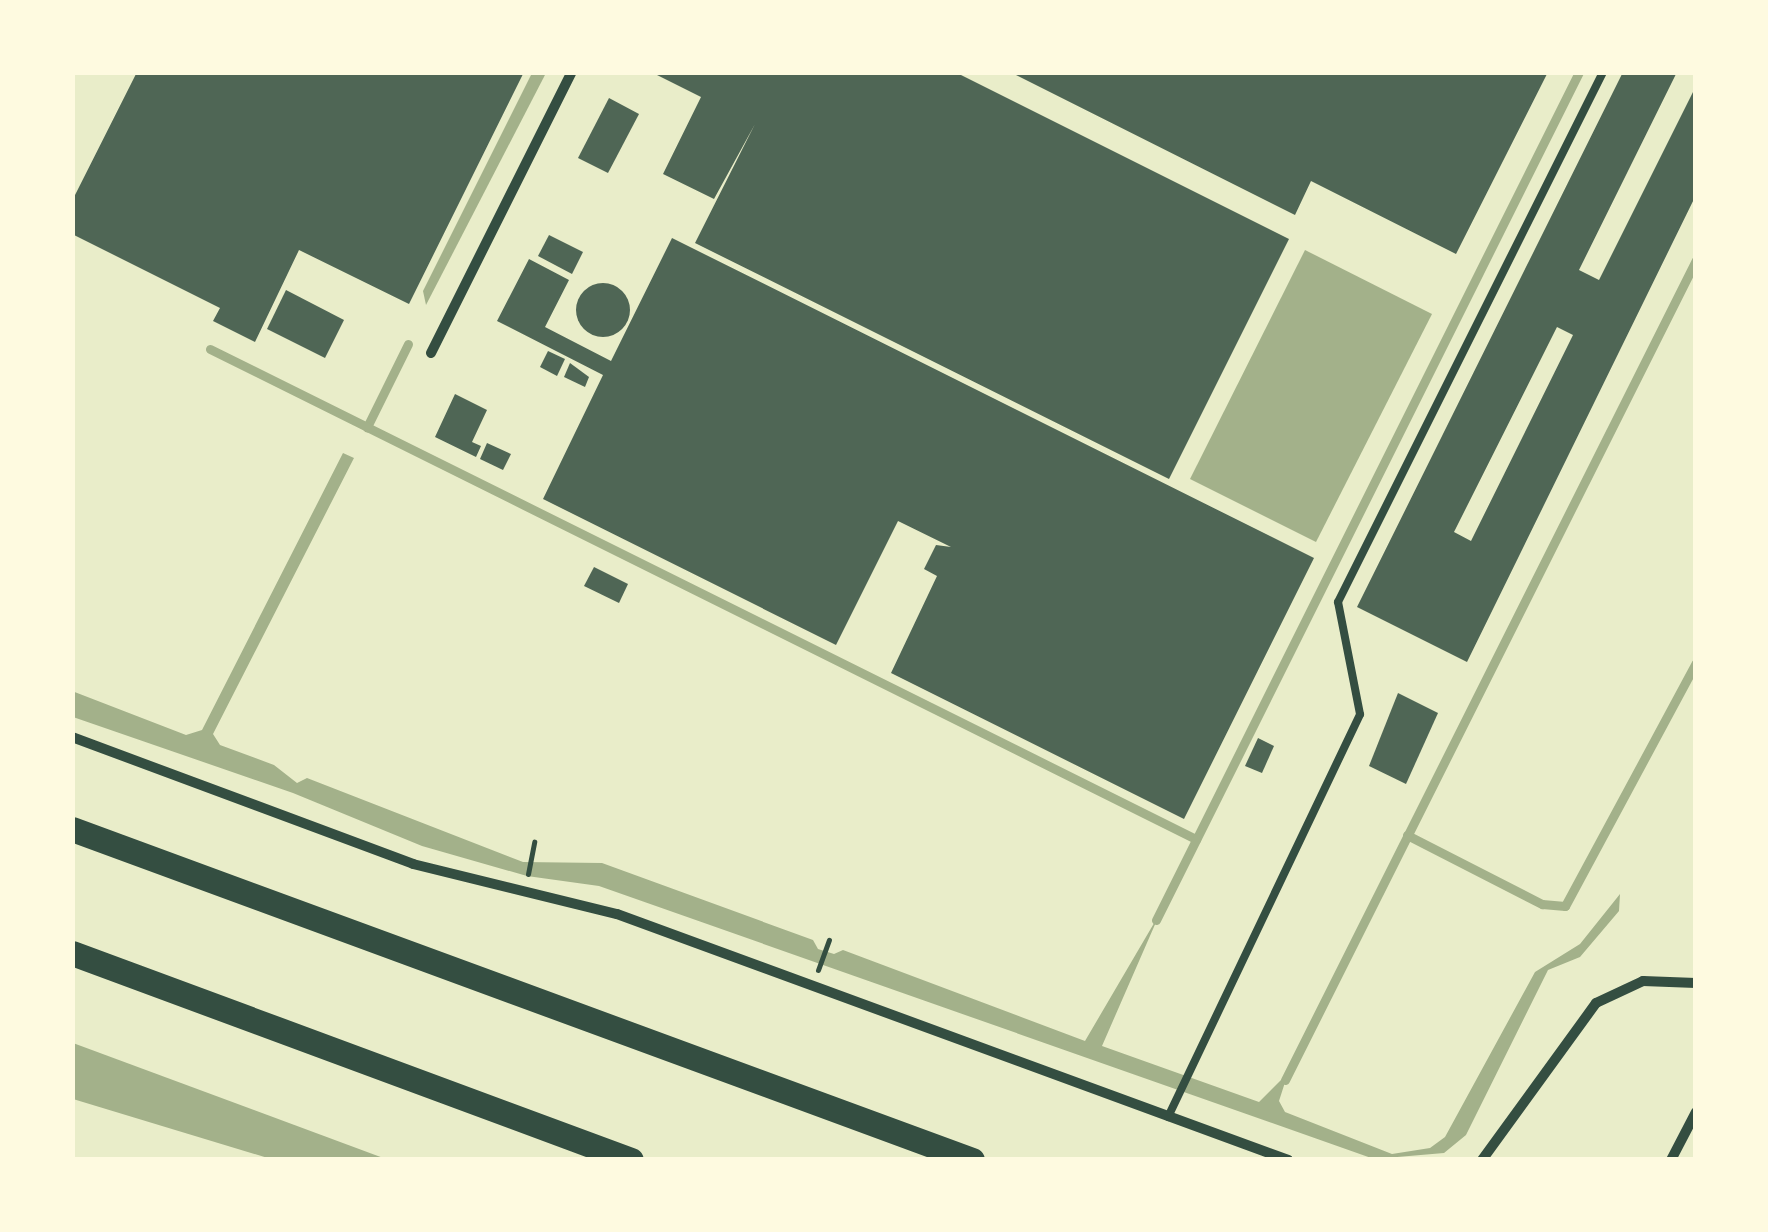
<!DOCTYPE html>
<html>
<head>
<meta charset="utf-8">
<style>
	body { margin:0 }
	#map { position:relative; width:1768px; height:1232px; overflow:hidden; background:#e9edc9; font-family:"Work Sans",sans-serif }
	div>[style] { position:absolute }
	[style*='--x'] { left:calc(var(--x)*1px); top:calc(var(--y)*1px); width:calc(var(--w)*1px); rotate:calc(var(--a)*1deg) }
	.water>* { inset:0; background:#a3b18a }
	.stream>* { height:9px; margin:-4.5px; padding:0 4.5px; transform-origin:4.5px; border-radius:4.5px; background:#a3b18a }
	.building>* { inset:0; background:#4f6655 }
	.round { border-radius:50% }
	.path>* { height:5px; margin:-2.5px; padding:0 2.5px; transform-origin:2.5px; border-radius:2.5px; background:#344e41 }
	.service>* { height:8px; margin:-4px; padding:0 4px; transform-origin:4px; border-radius:4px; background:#344e41 }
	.minor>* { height:10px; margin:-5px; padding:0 5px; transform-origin:5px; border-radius:5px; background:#344e41 }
	.motorway>* { height:25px; margin:-12.5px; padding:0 12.5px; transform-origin:12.5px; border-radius:12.5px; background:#344e41 }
	span { translate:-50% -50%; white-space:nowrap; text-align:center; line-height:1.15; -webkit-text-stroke:10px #fefae0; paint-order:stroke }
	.frame { position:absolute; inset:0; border:75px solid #fefae0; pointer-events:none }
</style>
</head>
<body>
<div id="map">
	<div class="water">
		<div style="clip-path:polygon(532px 73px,546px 73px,426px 305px,423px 291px)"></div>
		<div style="clip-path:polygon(1305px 250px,1432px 314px,1316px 542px,1190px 479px)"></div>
		<div style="clip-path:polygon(343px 453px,354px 458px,213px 734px,220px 745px,274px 765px,297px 783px,307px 778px,523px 862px,602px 863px,813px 940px,818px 949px,834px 954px,843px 950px,1085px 1041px,1160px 913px,1102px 1046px,1259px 1102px,1288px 1073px,1279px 1101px,1285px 1112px,1392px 1154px,1430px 1148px,1445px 1137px,1535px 972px,1580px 944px,1620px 894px,1619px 911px,1580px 957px,1548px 970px,1466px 1135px,1444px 1153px,1374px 1159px,599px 886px,527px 876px,422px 846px,293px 793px,73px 717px,72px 691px,186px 735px,202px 730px)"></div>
		<div style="clip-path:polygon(73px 1043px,386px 1159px,271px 1159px,73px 1099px)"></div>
	</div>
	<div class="stream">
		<div style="--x:408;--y:344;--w:93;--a:116.3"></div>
		<div style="--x:367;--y:427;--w:926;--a:26.43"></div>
		<div style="--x:210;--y:349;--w:175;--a:26.4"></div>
		<div style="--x:1407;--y:835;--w:152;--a:27.1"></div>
		<div style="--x:1542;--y:904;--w:23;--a:5"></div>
		<div style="--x:1565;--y:906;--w:276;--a:-61.7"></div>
		<div style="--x:1156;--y:920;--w:948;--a:-63.49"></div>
		<div style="--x:1285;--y:1080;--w:917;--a:-63.38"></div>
	</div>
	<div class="building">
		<div style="clip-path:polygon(137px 72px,524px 72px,409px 304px,299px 250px,255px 342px,213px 321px,220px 308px,72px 234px,72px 201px)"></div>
		<div style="clip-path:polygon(651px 72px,955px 72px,1289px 239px,1169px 479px,695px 243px,755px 124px,714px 199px,663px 174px,701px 97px)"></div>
		<div style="clip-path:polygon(1010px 72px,1548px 72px,1456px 254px,1311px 181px,1295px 215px)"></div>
		<div style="clip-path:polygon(evenodd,1623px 72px,1677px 72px,1579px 270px,1599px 280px,1696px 86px,1696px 195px,1467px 662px,1357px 607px,1623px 72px,1557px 327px,1573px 335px,1471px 541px,1454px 532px,1557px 327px)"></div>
		<div style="clip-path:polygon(609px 98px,639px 114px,608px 173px,578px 158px)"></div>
		<div style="clip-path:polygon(549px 235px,583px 252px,572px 274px,538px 256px)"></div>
		<div style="clip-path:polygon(672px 238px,1314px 558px,1184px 819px,891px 673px,937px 576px,924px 569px,936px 545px,951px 547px,898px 521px,836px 645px,543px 499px,603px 375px,497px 321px,529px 259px,569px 280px,545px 327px,611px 361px)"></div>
		<div class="round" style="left:576px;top:283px;width:54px;height:54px"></div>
		<div style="clip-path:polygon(286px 290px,344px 320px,325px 358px,267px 329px)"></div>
		<div style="clip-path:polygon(548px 351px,565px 359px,557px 376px,540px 367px)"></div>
		<div style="clip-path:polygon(570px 363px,589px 377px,585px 387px,564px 377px)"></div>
		<div style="clip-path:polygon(455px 394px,487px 410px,472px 442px,481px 446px,476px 457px,435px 437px)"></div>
		<div style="clip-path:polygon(487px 443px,511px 454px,503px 470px,480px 459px)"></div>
		<div style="clip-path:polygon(594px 567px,628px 584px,619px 603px,584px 586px)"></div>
		<div style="clip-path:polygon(1398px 693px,1438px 713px,1406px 784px,1369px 766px)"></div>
		<div style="clip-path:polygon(1258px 738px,1274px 746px,1262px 773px,1245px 766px)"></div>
	</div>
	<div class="path">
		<div style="--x:528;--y:874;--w:33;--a:-79"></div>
		<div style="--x:818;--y:970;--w:32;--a:-70"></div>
	</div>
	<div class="service">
		<div style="--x:1168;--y:1117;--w:446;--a:-64.5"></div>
		<div style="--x:1360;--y:714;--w:114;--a:-101.1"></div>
		<div style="--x:1338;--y:602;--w:593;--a:-63.43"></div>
	</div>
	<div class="minor">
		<div style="--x:431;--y:353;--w:314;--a:-63.4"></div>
		<div style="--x:72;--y:737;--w:364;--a:20.4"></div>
		<div style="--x:413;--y:864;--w:210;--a:13.8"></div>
		<div style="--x:617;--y:914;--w:715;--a:20.13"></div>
		<div style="--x:1482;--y:1160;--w:194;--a:-54"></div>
		<div style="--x:1596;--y:1003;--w:52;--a:-25.1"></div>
		<div style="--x:1643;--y:981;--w:53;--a:2.2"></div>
		<div style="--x:1671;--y:1160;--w:54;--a:-62.5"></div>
	</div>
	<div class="motorway">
		<div style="--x:72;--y:829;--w:959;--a:20.19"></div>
		<div style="--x:72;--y:953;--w:596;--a:20.32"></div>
	</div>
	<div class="frame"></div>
</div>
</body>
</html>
